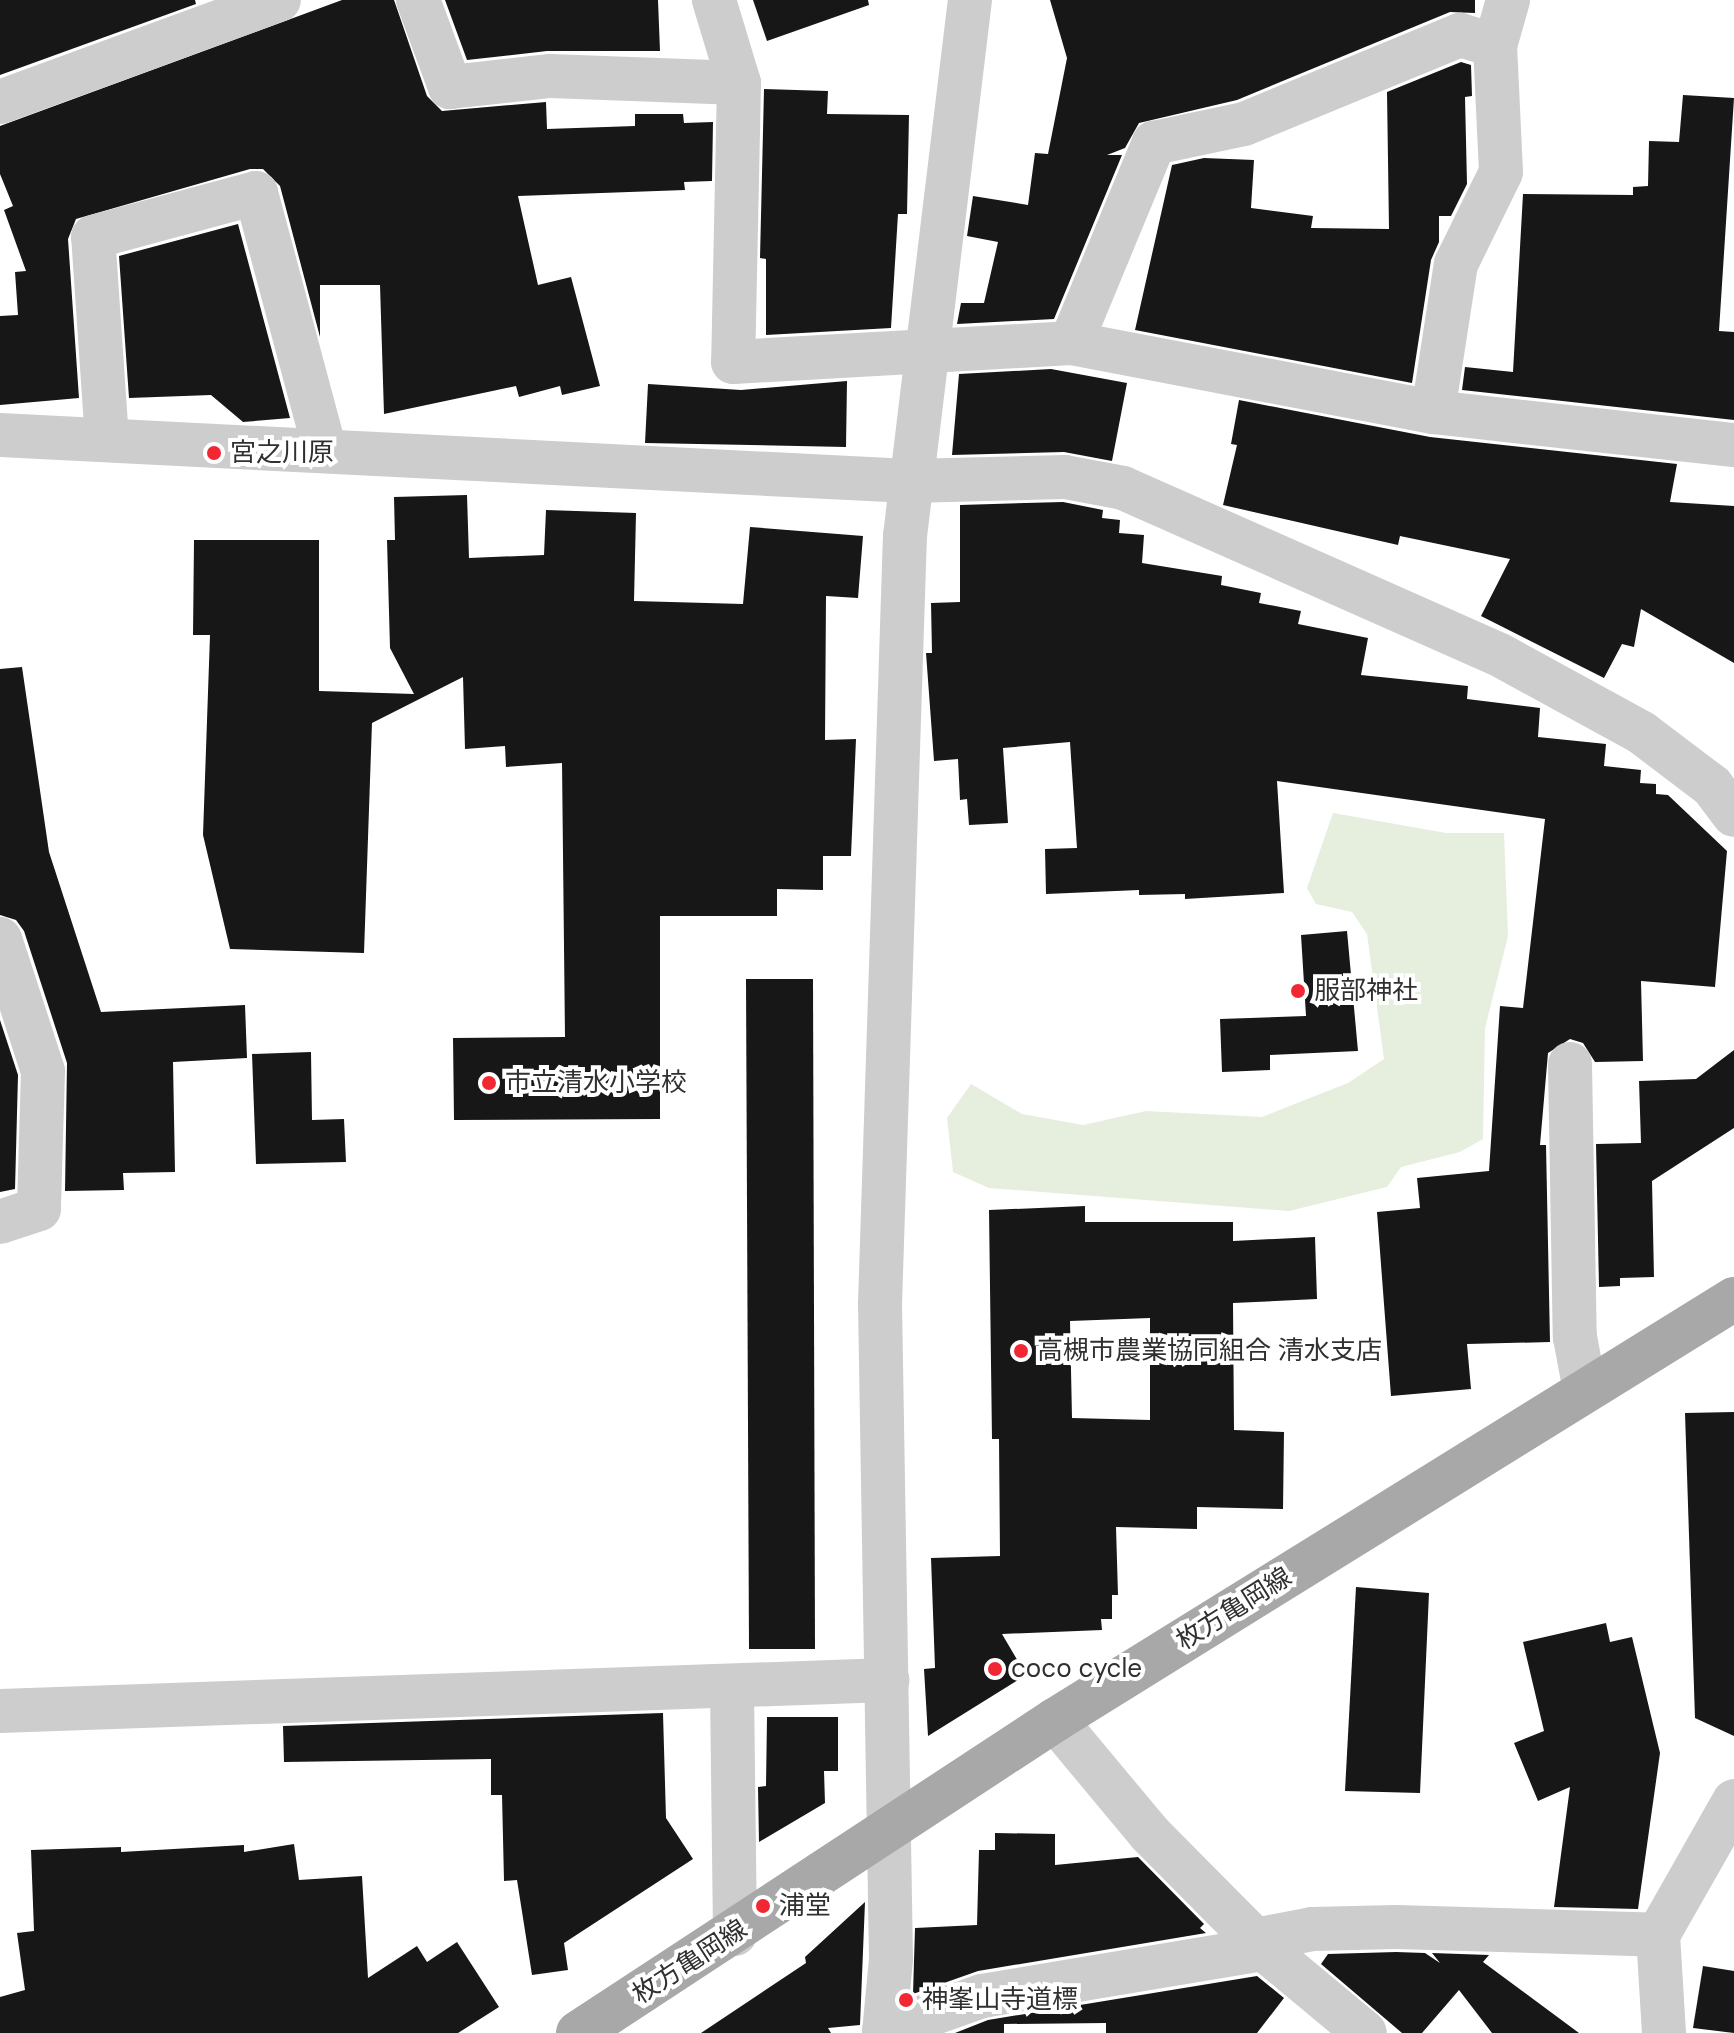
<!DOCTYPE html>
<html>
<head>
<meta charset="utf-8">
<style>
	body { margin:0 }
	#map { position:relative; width:1734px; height:2033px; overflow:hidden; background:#fff; font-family:"DM Sans","Noto Sans JP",sans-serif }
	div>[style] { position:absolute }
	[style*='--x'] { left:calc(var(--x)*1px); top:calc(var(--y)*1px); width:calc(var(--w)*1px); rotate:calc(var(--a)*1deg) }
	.green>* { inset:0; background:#e6eedd }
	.building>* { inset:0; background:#171717 }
	.minor>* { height:44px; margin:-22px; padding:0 22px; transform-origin:22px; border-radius:22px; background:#cdcdcd }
	.major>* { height:44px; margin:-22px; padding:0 22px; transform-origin:22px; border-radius:22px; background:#a8a8a8 }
	.dots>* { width:22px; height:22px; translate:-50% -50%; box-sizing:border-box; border:4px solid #fff; border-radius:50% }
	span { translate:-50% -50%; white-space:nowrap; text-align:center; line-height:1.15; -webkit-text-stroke:8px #fff; paint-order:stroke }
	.poi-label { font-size:26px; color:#303030 }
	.left { translate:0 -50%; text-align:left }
	.street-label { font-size:26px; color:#303030 }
</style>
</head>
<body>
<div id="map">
	<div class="green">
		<div style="clip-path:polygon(1333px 813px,1446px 833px,1504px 833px,1508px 936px,1485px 1028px,1483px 1139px,1460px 1152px,1401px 1167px,1387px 1187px,1289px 1211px,989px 1188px,953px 1172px,947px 1118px,971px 1084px,1022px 1114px,1083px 1125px,1146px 1111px,1262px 1117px,1348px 1083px,1384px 1059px,1367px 934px,1352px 912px,1316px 904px,1307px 888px)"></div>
	</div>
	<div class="building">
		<div style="clip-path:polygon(0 0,195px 0,196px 4px,0 75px)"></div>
		<div style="clip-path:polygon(342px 0,394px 0,427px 96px,442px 111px,546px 102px,547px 129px,635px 126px,635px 114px,683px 114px,684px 123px,713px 122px,712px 181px,684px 182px,685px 190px,518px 196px,538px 285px,571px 277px,600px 386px,562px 395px,560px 386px,519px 397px,516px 386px,384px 414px,380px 285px,320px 285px,320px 337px,280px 186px,263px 169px,250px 169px,76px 219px,68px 239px,79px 398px,0 405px,0 316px,18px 315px,15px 272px,26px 271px,4px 210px,13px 206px,0 174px,0 126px)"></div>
		<div style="clip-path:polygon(445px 0,658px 0,660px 51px,547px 51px,467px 60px)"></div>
		<div style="clip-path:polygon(753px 0,868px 0,869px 5px,767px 41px)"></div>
		<div style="clip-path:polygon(1050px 0,1475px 0,1475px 13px,1450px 12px,1237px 100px,1139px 123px,1125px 148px,1107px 155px,1122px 155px,1054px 319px,957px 324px,961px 303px,984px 303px,998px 242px,967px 236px,973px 196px,1028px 205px,1035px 153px,1048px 154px,1067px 58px)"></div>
		<div style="clip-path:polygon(1461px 62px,1471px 65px,1472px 96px,1465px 97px,1467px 184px,1451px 216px,1439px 216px,1439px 242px,1431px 260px,1412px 383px,1135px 330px,1172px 165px,1204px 158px,1254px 160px,1251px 208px,1313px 216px,1311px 228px,1389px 229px,1387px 92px)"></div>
		<div style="clip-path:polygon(764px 89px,828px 91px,827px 114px,909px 115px,907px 214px,898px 214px,891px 328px,766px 335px,766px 259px,760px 258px)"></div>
		<div style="clip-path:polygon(1683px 95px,1734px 98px,1719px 331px,1734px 332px,1734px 420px,1462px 390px,1465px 367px,1513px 372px,1523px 194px,1633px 195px,1633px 187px,1648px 186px,1649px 141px,1679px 142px)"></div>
		<div style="clip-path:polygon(238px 224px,290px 418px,243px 422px,211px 395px,129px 398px,119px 256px)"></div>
		<div style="clip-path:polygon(1051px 369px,1127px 383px,1112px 461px,1064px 452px,952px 455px,959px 374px)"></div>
		<div style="clip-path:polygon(847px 381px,846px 447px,645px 443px,648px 384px,741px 390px)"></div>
		<div style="clip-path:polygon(1239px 400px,1430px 437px,1677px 464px,1670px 502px,1734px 506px,1734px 663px,1641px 609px,1634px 647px,1622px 644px,1604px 678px,1481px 616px,1510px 559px,1400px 536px,1398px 545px,1223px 505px,1237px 445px,1231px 444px)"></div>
		<div style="clip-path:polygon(467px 495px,469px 558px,544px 555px,546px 510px,636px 513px,634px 601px,743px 604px,750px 527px,863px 536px,858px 598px,826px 596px,825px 740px,856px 739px,851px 856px,823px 856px,823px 890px,777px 889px,777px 916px,660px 916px,660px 1119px,454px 1120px,453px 1038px,565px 1037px,562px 763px,506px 767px,505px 746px,465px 749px,463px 677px,372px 723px,364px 953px,230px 949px,203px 835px,210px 635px,193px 635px,194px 540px,319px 540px,319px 691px,414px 694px,390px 648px,387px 540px,395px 540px,394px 497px)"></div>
		<div style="clip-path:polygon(1063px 502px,1103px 510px,1102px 518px,1120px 520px,1119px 533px,1144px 535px,1142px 563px,1222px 576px,1221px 585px,1261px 593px,1259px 603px,1301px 611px,1298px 624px,1368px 638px,1361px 675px,1468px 686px,1467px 699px,1540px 708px,1538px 737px,1606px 744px,1604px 766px,1641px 770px,1640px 783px,1656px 784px,1656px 794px,1668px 795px,1727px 851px,1715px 987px,1641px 981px,1643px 1061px,1595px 1062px,1583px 1043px,1570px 1039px,1548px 1053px,1540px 1145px,1546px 1145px,1550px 1342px,1467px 1344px,1471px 1389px,1391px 1396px,1377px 1212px,1420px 1208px,1417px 1178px,1489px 1171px,1500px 1006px,1523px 1008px,1545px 819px,1277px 781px,1284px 893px,1185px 899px,1185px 894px,1139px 895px,1139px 890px,1046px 894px,1045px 849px,1077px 848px,1070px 742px,1003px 748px,1008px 823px,969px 825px,967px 799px,960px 800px,958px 759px,934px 761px,926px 653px,932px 653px,931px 603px,960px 602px,960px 505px)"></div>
		<div style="clip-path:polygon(22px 667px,49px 852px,101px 1012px,245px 1005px,247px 1058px,173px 1062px,175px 1172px,123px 1173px,124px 1190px,65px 1191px,67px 1063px,24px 931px,16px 920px,0 915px,0 669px)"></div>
		<div style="clip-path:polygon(1347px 931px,1358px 1051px,1270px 1055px,1270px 1070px,1222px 1072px,1220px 1019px,1306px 1016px,1301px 935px)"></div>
		<div style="clip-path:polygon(746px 979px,813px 979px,815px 1649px,749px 1649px)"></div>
		<div style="clip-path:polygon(0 1020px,18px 1075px,15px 1189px,0 1192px)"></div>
		<div style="clip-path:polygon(1734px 1050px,1734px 1128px,1652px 1181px,1654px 1277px,1620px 1278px,1620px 1286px,1599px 1287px,1596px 1144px,1641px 1143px,1639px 1081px,1696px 1079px)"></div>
		<div style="clip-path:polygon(311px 1052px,312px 1120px,344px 1119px,346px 1162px,256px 1164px,252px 1054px)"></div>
		<div style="clip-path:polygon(evenodd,1085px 1206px,1085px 1222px,1233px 1222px,1233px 1241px,1315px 1237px,1317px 1299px,1233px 1303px,1234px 1430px,1284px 1432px,1283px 1509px,1197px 1507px,1197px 1529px,1116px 1527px,1118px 1595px,1112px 1595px,1112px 1619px,1101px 1619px,1102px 1630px,1002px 1634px,1026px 1675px,928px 1736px,924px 1669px,935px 1668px,931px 1558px,1000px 1556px,999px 1439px,992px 1439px,989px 1210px,1085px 1206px,1150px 1318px,1150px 1420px,1072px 1418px,1070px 1321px,1150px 1318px)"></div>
		<div style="clip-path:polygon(1734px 1412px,1734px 1736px,1695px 1718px,1685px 1413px)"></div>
		<div style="clip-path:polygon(1356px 1587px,1429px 1593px,1420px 1793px,1345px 1791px)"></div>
		<div style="clip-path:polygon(1606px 1623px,1610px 1642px,1632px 1637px,1660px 1753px,1638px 1909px,1554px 1907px,1570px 1787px,1538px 1801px,1514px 1743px,1544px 1731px,1523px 1642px)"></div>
		<div style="clip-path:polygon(663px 1713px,666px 1818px,693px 1859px,564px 1943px,568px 1970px,532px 1975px,517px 1880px,504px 1881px,502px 1795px,491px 1795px,491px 1759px,284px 1762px,283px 1726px)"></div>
		<div style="clip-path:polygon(767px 1717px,838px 1717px,838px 1771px,824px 1771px,825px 1803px,759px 1842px,758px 1787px,766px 1786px)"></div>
		<div style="clip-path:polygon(995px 1833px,1055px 1834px,1055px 1865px,1138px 1857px,1204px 1924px,1200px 1928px,1206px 1933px,978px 1971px,913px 1994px,915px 1928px,977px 1925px,979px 1850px,995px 1850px)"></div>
		<div style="clip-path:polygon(294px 1844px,299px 1880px,362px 1876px,368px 1978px,417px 1946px,427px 1962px,457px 1942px,499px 2007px,458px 2033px,0 2033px,0 1997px,25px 1990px,17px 1933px,34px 1931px,31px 1850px,121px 1847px,121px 1852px,244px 1845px,244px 1852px)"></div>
		<div style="clip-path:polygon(865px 1902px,860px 2025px,828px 2028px,831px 2033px,701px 2033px,806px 1963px,805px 1957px)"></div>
		<div style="clip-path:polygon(1396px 1952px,1425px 1953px,1440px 1963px,1432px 1953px,1489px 1955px,1483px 1962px,1579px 2033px,1492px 2033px,1459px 1990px,1422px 2033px,1402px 2033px,1321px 1964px,1328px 1954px)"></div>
		<div style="clip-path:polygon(1703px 1966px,1734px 1971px,1734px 2033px,1693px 2028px)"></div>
		<div style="clip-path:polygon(1257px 1976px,1284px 1998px,1257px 2033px,1106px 2033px,1106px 2023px,1004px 2024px,1004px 2033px,955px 2033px,988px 2020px)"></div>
	</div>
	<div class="minor">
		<div style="--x:418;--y:0;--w:93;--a:69.8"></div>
		<div style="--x:450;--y:87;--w:101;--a:-6.3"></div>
		<div style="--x:550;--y:76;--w:189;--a:2.1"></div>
		<div style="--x:739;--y:83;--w:87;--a:-106.8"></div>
		<div style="--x:739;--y:83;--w:279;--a:91.2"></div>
		<div style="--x:733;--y:362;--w:339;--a:-3.2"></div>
		<div style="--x:1071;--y:343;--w:369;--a:10.8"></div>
		<div style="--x:1433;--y:412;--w:303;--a:6.3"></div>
		<div style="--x:0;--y:102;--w:297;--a:-20.1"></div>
		<div style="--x:1071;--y:343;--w:217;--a:-67.5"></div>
		<div style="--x:1154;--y:143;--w:92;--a:-11.9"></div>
		<div style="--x:1244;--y:124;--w:234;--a:-22.4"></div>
		<div style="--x:1460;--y:35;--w:37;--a:17"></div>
		<div style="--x:1433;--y:412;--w:150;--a:-81.2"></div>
		<div style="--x:1456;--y:264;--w:102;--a:-63.9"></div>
		<div style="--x:1501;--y:172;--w:126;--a:-92.7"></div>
		<div style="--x:1495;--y:46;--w:48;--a:-74.2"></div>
		<div style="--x:0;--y:435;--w:910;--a:2.9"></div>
		<div style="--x:909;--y:481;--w:156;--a:-1.5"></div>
		<div style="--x:1065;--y:477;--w:59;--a:10.7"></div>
		<div style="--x:1123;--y:488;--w:410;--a:23.9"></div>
		<div style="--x:1498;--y:654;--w:164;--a:28.7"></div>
		<div style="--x:1642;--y:733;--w:88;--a:37.1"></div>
		<div style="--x:1712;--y:786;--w:36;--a:53"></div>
		<div style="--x:107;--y:440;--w:203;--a:-93.9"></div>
		<div style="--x:93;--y:237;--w:169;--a:-15.1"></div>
		<div style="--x:256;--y:193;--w:267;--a:75"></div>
		<div style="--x:0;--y:939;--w:139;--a:72"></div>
		<div style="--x:43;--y:1071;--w:138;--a:91.7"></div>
		<div style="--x:39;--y:1209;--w:41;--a:161.6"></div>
		<div style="--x:1570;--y:1064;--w:273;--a:89"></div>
		<div style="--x:1575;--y:1337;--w:55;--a:79.5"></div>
		<div style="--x:732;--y:1688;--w:246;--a:89.3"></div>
		<div style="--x:0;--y:1711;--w:888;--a:-2"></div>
		<div style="--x:1055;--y:1720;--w:147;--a:50.2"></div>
		<div style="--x:1149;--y:1833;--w:163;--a:45.2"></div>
		<div style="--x:1264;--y:1949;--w:131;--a:39.7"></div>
		<div style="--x:1255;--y:1940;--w:58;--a:-10.9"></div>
		<div style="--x:1312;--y:1929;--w:84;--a:-1.4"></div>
		<div style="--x:1396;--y:1927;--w:262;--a:1.7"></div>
		<div style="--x:884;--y:2031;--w:104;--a:-19.7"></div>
		<div style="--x:982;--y:1996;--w:286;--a:-9.5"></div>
		<div style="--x:884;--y:2033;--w:74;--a:-84.6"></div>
		<div style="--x:891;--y:1959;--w:655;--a:-90.96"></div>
		<div style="--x:880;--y:1304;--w:768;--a:-88.14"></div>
		<div style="--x:905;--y:536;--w:540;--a:-83.09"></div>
		<div style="--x:1664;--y:2033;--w:98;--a:-93.5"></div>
		<div style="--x:1658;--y:1935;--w:154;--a:-60.4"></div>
	</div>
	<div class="major">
		<div style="--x:578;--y:2033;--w:571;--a:-33.27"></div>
		<div style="--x:1055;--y:1720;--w:799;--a:-31.8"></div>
	</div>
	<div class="dots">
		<div style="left:214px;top:453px;background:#f12834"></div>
		<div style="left:1298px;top:991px;background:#f12834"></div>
		<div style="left:489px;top:1083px;background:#f12834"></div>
		<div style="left:1021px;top:1351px;background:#f12834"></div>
		<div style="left:995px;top:1669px;background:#f12834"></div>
		<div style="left:763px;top:1906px;background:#f12834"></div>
		<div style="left:906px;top:2000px;background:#f12834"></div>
	</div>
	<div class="poi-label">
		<span class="left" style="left:230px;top:453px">宮之川原</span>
		<span class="left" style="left:1314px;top:991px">服部神社</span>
		<span class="left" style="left:505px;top:1083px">市立清水小学校</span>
		<span class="left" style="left:1037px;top:1351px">高槻市農業協同組合 清水支店</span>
		<span class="left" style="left:1011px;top:1669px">coco cycle</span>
		<span class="left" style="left:779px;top:1906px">浦堂</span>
		<span class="left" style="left:922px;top:2000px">神峯山寺道標</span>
	</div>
	<div class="street-label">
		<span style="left:1234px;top:1609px;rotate:-32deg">枚方亀岡線</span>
		<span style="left:690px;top:1962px;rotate:-33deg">枚方亀岡線</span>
	</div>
</div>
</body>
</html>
